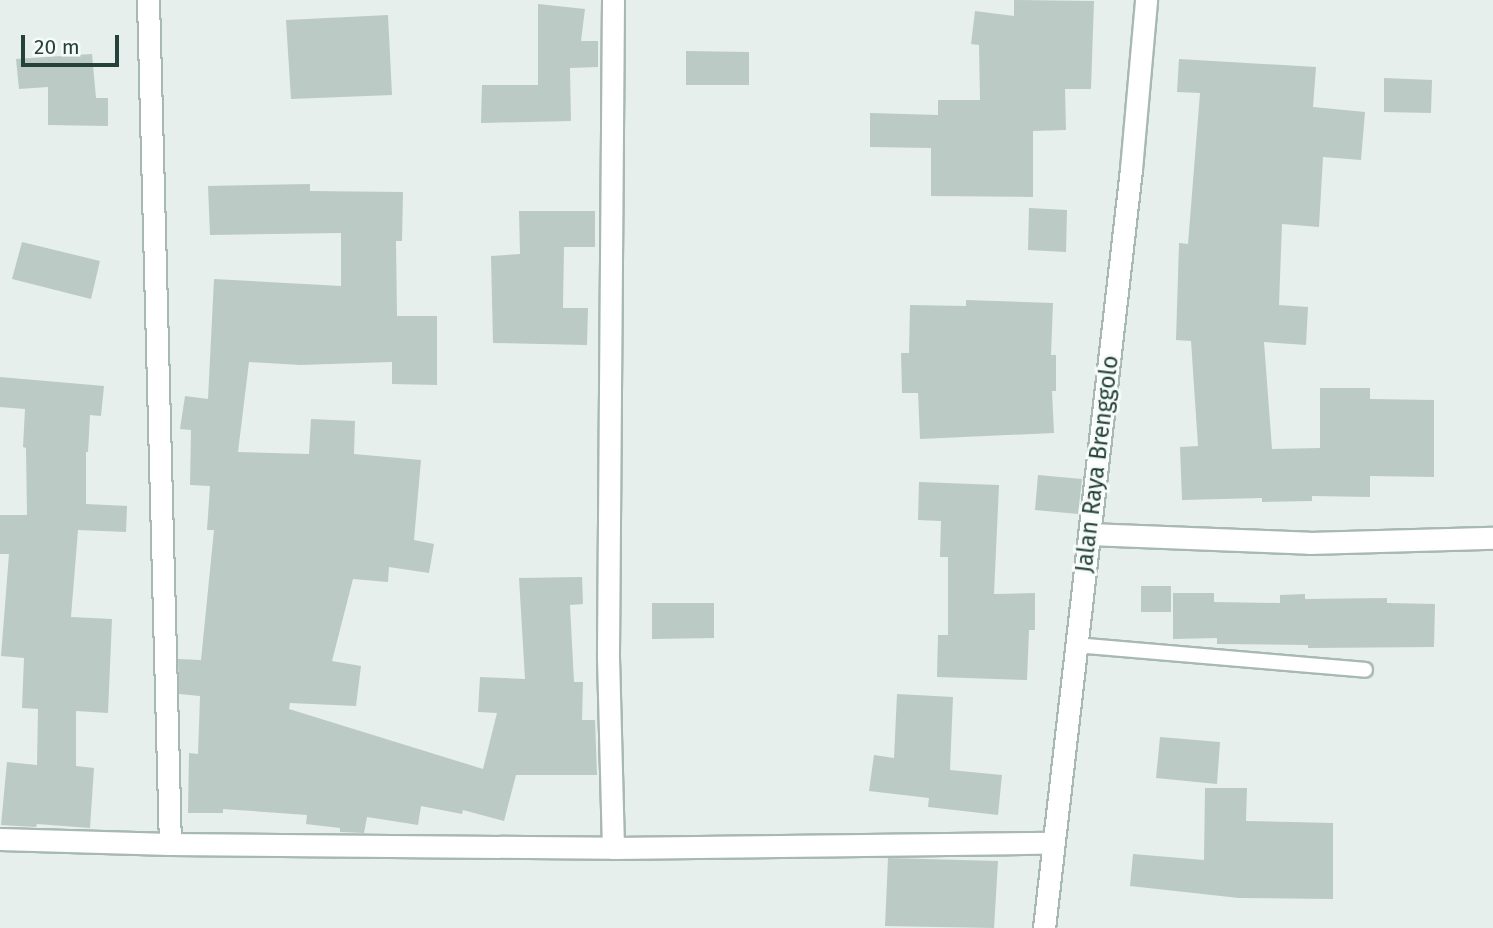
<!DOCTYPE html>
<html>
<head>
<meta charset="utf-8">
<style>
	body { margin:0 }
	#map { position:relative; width:1493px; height:928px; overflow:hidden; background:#e6efeb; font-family:"Fira Sans",sans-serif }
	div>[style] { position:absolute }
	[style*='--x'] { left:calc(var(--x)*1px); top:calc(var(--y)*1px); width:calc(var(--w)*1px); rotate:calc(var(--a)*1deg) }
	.building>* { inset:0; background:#bbcac4 }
	.roads { filter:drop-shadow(2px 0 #a8b8b2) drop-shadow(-2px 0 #a8b8b2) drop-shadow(0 2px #a8b8b2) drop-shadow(0 -2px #a8b8b2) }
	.service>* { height:14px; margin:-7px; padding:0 7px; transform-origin:7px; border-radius:7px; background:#fff }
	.minor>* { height:21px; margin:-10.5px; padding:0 10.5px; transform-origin:10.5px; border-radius:10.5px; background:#fff }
	.secondary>* { height:21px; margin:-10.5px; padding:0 10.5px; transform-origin:10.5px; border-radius:10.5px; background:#fff }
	span { translate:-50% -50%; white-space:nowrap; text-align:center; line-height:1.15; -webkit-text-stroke:6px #f7fbf9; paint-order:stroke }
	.street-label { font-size:23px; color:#24423a }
	.scale { position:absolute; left:21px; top:35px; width:98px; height:32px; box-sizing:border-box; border:4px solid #24423a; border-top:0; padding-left:9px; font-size:21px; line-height:24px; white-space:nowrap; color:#24423a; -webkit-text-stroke:5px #f7fbf9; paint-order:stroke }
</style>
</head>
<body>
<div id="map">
	<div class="building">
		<div style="clip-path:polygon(1014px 0,1094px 1px,1091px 89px,1065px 89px,1066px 130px,1033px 131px,1033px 197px,931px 196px,931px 148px,870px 147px,870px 113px,938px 115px,938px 100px,980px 100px,979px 45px,971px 44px,975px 11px,1014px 16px)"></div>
		<div style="clip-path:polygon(538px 4px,585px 9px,581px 41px,598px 41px,598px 67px,570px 68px,571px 121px,481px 123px,482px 85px,538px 85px)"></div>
		<div style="clip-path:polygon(388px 15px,392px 95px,291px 99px,286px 20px)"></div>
		<div style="clip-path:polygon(686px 51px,749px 52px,749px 85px,686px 85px)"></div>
		<div style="clip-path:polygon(92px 54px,96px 98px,108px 98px,108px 126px,48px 125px,48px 87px,19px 89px,16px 59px)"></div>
		<div style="clip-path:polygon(1179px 59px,1316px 67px,1313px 107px,1365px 112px,1361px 160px,1323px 157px,1319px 227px,1282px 224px,1279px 305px,1308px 307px,1306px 345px,1264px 342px,1272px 449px,1320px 448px,1320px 388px,1370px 388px,1370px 399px,1434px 400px,1434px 477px,1370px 476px,1370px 497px,1312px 496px,1312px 501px,1262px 502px,1262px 498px,1182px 500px,1180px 447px,1198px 446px,1191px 341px,1176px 340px,1179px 243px,1188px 244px,1200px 93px,1177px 92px)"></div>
		<div style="clip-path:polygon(1384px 78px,1432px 80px,1431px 113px,1384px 112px)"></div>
		<div style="clip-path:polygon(310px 184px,310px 191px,403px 192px,402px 241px,396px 241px,397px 316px,437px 316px,437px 385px,392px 384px,392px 362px,300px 365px,249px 362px,238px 452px,309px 454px,311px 419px,355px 421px,354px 454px,421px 460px,414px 540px,434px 544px,429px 573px,389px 567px,388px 582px,353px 579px,332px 661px,361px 666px,356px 706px,290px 703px,289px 709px,483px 769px,497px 713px,478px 712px,480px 677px,525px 679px,519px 578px,582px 577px,583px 604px,570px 605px,574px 682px,583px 682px,582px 720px,595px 720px,597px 775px,516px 775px,504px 821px,463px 810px,462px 814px,421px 806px,418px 825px,367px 817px,364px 833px,340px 832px,340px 828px,306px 824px,307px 815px,223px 809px,223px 813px,188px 813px,189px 753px,198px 754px,200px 696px,179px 694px,178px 659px,201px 660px,214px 530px,207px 530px,210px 486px,190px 485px,191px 430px,180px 429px,185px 396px,208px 399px,214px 279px,341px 286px,341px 233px,210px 235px,208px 186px)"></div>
		<div style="clip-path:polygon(1029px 208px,1067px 210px,1066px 252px,1028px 250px)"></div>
		<div style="clip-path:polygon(519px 211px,595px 211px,595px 247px,564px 247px,563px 308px,588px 308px,587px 345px,493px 343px,491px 256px,520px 254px)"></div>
		<div style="clip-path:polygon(22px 242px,100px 261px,91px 299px,12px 279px)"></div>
		<div style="clip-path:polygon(966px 300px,1053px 303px,1051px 355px,1056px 355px,1056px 391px,1052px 391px,1054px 433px,920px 439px,918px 393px,902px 393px,901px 353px,909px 353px,910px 305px,966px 306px)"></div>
		<div style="clip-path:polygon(0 377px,104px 386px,101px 416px,90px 415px,88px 452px,86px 452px,86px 504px,127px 506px,126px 532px,78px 530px,71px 617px,112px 619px,108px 713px,76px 711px,76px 766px,94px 768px,90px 828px,37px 824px,36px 827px,1px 825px,7px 762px,37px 765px,38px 709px,22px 708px,24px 658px,1px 656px,9px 554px,0 554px,0 515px,27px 515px,26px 448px,23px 447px,25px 409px,0 407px)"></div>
		<div style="clip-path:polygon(1038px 475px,1082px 479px,1078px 514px,1035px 510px)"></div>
		<div style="clip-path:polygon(919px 482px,999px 485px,994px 594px,1035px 593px,1035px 630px,1029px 630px,1027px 680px,937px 677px,938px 635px,948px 635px,948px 557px,940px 557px,941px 521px,918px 520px)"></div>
		<div style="clip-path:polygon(1141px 586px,1171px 586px,1171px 612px,1141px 612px)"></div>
		<div style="clip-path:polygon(1173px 593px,1214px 593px,1214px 602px,1280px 603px,1280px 595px,1305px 594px,1305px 599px,1387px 598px,1387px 603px,1435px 604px,1434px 647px,1308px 648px,1308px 645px,1217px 644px,1217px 638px,1173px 639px)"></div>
		<div style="clip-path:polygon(652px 603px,714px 603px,714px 638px,652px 639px)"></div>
		<div style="clip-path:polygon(897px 694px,953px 697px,950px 770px,1002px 775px,998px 815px,928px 807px,929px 798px,869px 791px,874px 755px,894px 758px)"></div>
		<div style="clip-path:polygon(1160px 737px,1220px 742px,1217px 784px,1156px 778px)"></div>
		<div style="clip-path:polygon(1205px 788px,1247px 788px,1246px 821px,1333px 823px,1333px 899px,1239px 898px,1130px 886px,1133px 854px,1204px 860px)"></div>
		<div style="clip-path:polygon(888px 858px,998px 861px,994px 928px,885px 926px)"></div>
	</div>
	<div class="roads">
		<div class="service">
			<div style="--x:1076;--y:645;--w:290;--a:4.9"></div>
		</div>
		<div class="minor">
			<div style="--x:148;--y:0;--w:844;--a:88.51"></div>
			<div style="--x:170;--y:844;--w:443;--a:0.5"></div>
			<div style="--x:613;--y:848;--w:440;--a:-0.7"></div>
			<div style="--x:613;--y:0;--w:657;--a:90.44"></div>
			<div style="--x:608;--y:657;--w:191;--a:88.5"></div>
			<div style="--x:1089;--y:534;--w:220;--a:2.3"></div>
			<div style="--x:1309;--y:543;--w:184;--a:-1.6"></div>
			<div style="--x:0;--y:839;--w:170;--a:1.7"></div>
		</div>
		<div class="secondary">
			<div style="--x:1044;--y:928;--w:764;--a:-83.46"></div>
			<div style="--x:1131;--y:169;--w:170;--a:-84.9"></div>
		</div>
	</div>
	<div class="street-label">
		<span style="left:1097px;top:464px;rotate:-83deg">Jalan Raya Brenggolo</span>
	</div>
	<div class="scale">20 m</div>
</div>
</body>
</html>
